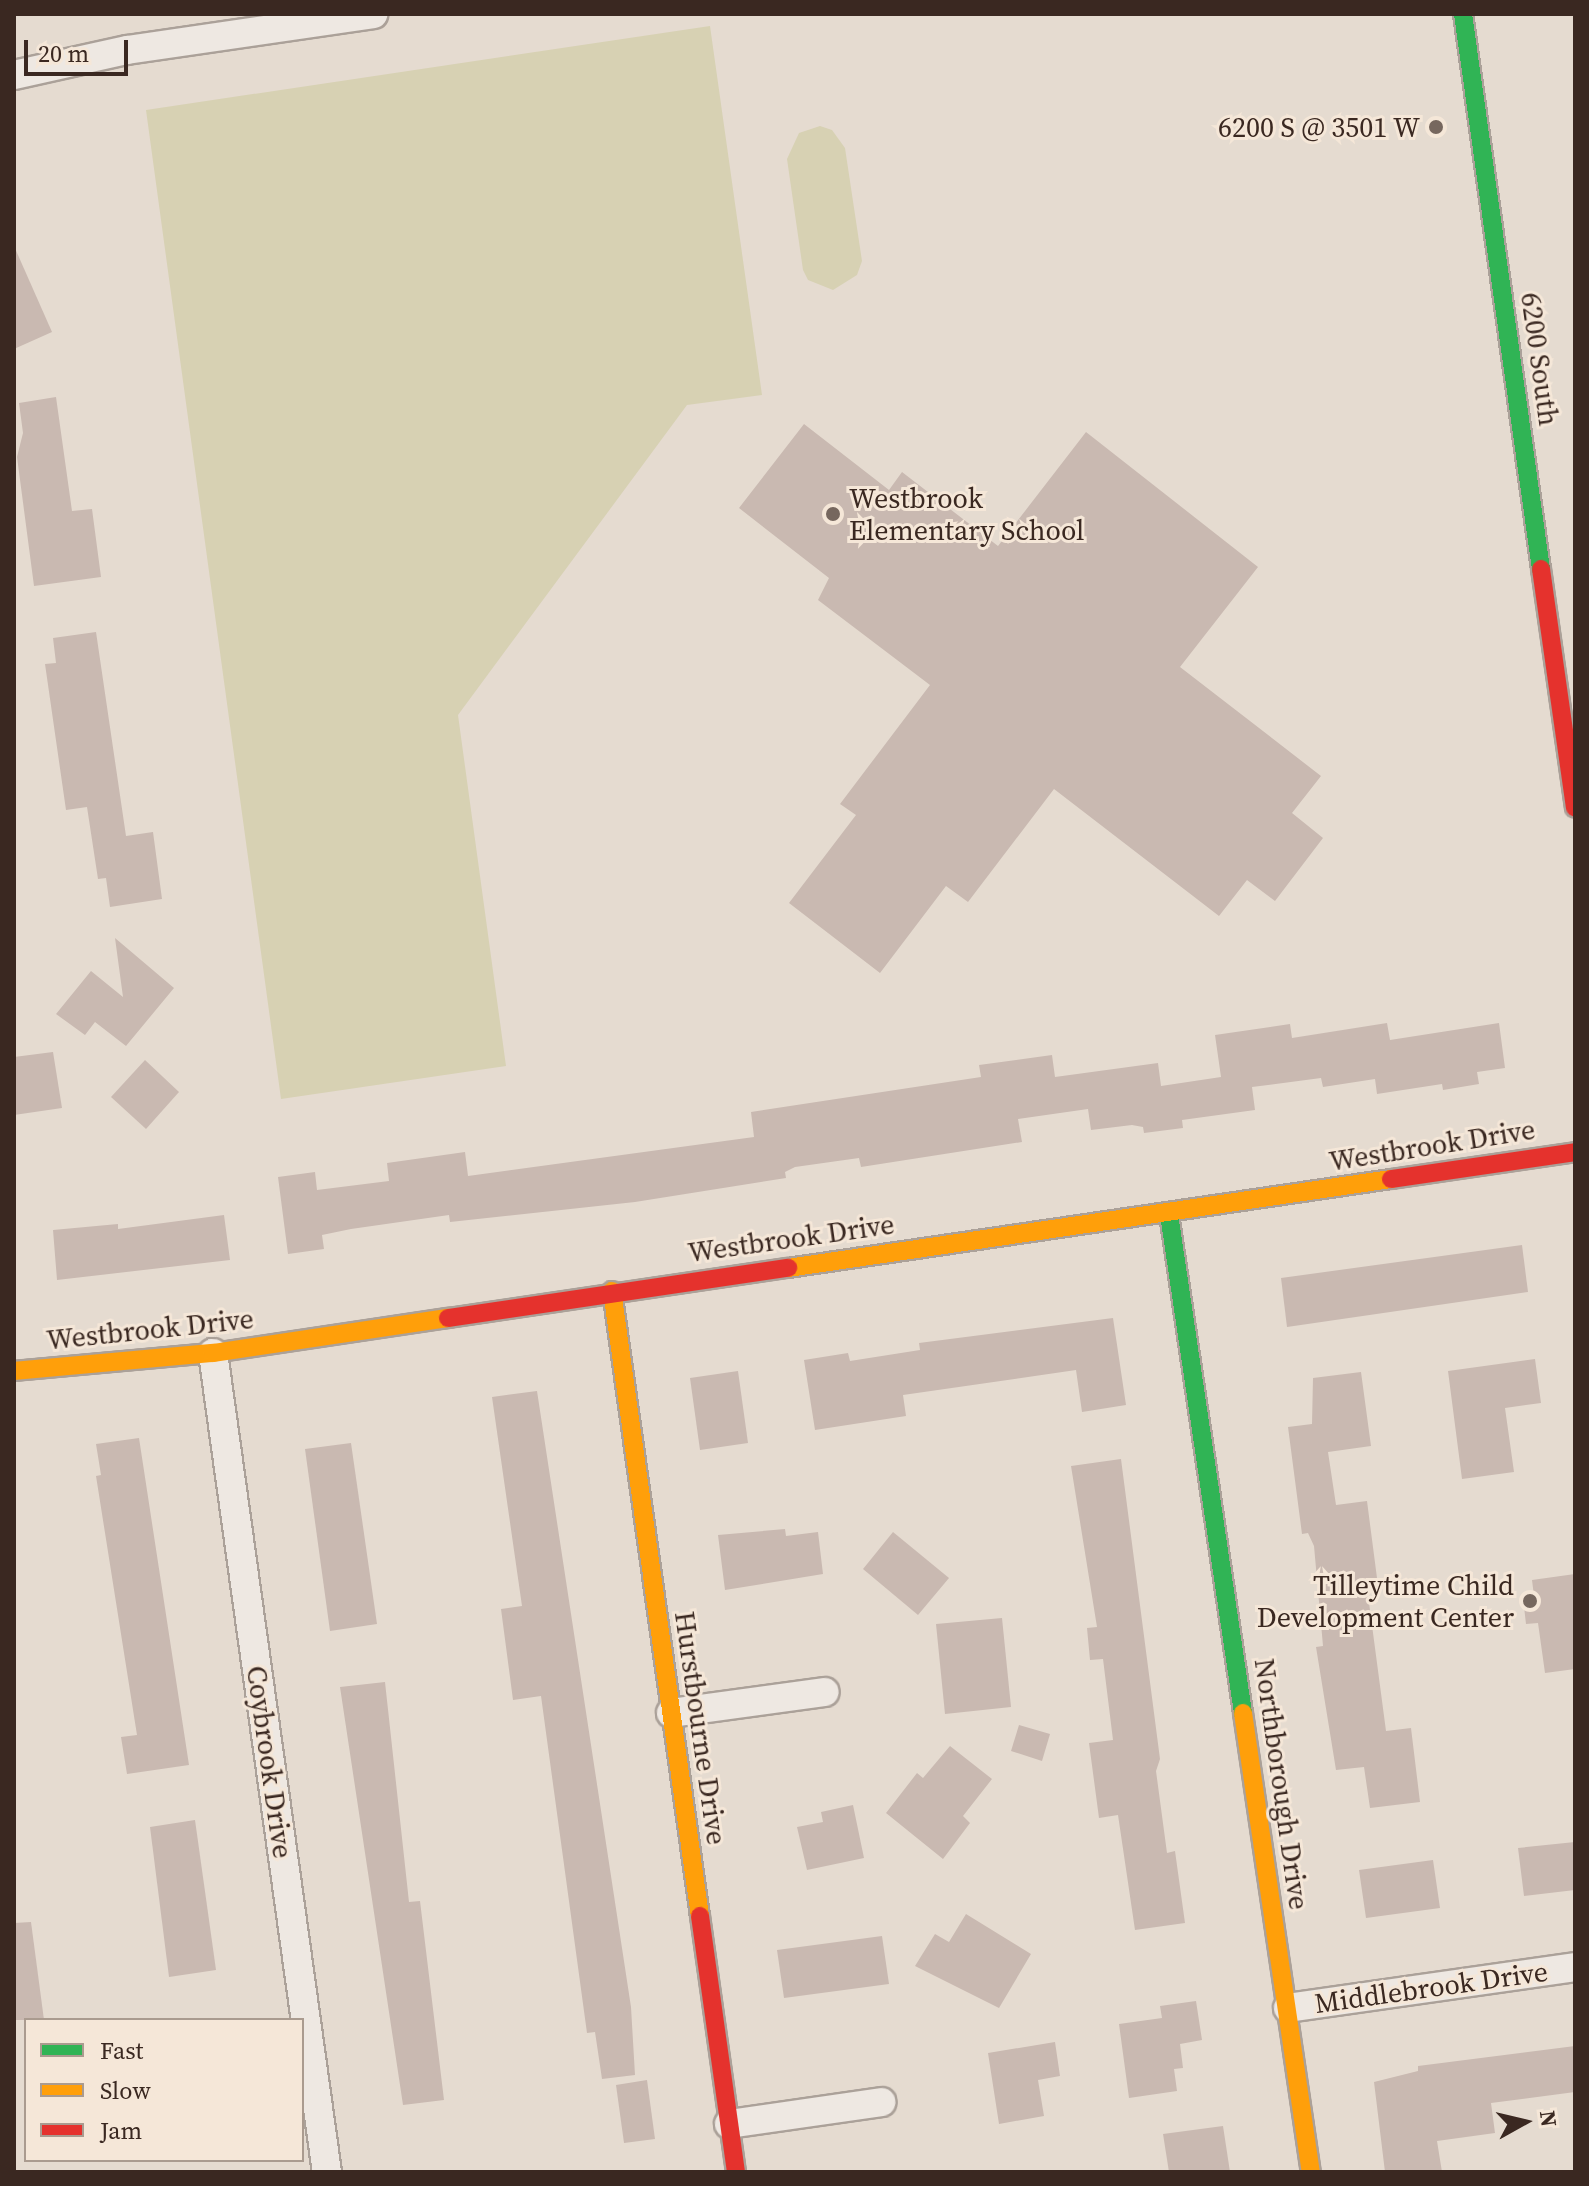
<!DOCTYPE html>
<html>
<head>
<meta charset="utf-8">
<style>
	body { margin:0 }
	#map { position:relative; width:1589px; height:2186px; overflow:hidden; background:#e5dbd0; font-family:"Source Serif 4",serif }
	div>[style] { position:absolute }
	[style*='--x'] { left:calc(var(--x)*1px); top:calc(var(--y)*1px); width:calc(var(--w)*1px); rotate:calc(var(--a)*1deg) }
	.green>* { inset:0; background:#d7d1b3 }
	.building>* { inset:0; background:#c9b9b1 }
	.roads { filter:drop-shadow(2px 0 #aba199) drop-shadow(-2px 0 #aba199) drop-shadow(0 2px #aba199) drop-shadow(0 -2px #aba199) }
	.street>* { height:28px; margin:-14px; padding:0 14px; transform-origin:14px; border-radius:14px; background:#eee8e2 }
	.fast>* { height:18px; margin:-9px; padding:0 9px; transform-origin:9px; border-radius:9px; background:#30b455 }
	.slow>* { height:18px; margin:-9px; padding:0 9px; transform-origin:9px; border-radius:9px; background:#ff9f0a }
	.jam>* { height:18px; margin:-9px; padding:0 9px; transform-origin:9px; border-radius:9px; background:#e5322d }
	.dots>* { width:22px; height:22px; translate:-50% -50%; box-sizing:border-box; border:4px solid #f5e7d8; border-radius:50% }
	span { translate:-50% -50%; white-space:nowrap; text-align:center; line-height:1.15; -webkit-text-stroke:6px #f5e7d8; paint-order:stroke }
	.poi-label { font-size:28px; color:#3a2821 }
	.right { translate:-100% -50%; text-align:right }
	.left { translate:0 -50%; text-align:left }
	.street-label { font-size:28px; color:#3a2821 }
	.frame { position:absolute; inset:0; border:16px solid #3a2821; pointer-events:none }
	.legend { position:absolute; left:24px; top:2018px; width:280px; height:144px; box-sizing:border-box; background:#f5e7d8; border:2px solid #aa9b8f; margin:0; padding:10px 14px; list-style:none; font-size:24px; color:#3a2821 }
	.legend li { display:flex; align-items:center; gap:16px; height:40px }
	.legend b { width:40px; border:2px solid #aa9b8f }
	.north { position:absolute; left:1485px; top:2082px; width:80px; height:80px; -webkit-text-stroke:6px #f5e7d8; paint-order:stroke; rotate:82deg; font-size:22px; font-weight:700; line-height:32px; text-align:center; color:#3a2821 }
	.north::after { content:''; display:block; margin:auto; width:28px; height:36px; background:#3a2821; clip-path:polygon(50% 0,100% 100%,50% 72%,0 100%) }
	.scale { position:absolute; left:24px; top:40px; width:104px; height:36px; box-sizing:border-box; border:4px solid #3a2821; border-top:0; padding-left:10px; font-size:24px; line-height:28px; white-space:nowrap; color:#3a2821; -webkit-text-stroke:6px #f5e7d8; paint-order:stroke }
</style>
</head>
<body>
<div id="map">
	<div class="green">
		<div style="clip-path:polygon(710px 26px,762px 395px,687px 405px,458px 715px,506px 1066px,281px 1099px,146px 110px)"></div>
		<div style="clip-path:polygon(820px 126px,832px 130px,845px 148px,862px 261px,857px 275px,833px 290px,808px 280px,803px 270px,787px 159px,799px 133px)"></div>
	</div>
	<div class="building">
		<div style="clip-path:polygon(14px 246px,52px 332px,14px 349px)"></div>
		<div style="clip-path:polygon(56px 397px,72px 511px,92px 509px,101px 577px,34px 586px,17px 457px,23px 433px,19px 403px)"></div>
		<div style="clip-path:polygon(804px 424px,889px 490px,902px 472px,998px 546px,1086px 432px,1258px 567px,1180px 667px,1321px 776px,1292px 813px,1323px 838px,1275px 901px,1247px 880px,1219px 916px,1054px 789px,968px 902px,946px 886px,880px 973px,789px 903px,856px 815px,840px 804px,930px 685px,818px 600px,829px 578px,739px 508px)"></div>
		<div style="clip-path:polygon(96px 632px,126px 836px,153px 832px,162px 899px,110px 907px,106px 878px,98px 879px,87px 807px,66px 810px,45px 664px,56px 663px,53px 638px)"></div>
		<div style="clip-path:polygon(115px 938px,174px 988px,126px 1046px,95px 1022px,85px 1035px,56px 1014px,91px 971px,123px 997px)"></div>
		<div style="clip-path:polygon(1387px 1023px,1390px 1040px,1499px 1023px,1505px 1068px,1477px 1072px,1479px 1084px,1443px 1090px,1442px 1084px,1377px 1094px,1375px 1079px,1323px 1087px,1321px 1078px,1252px 1087px,1255px 1110px,1182px 1120px,1183px 1128px,1144px 1133px,1143px 1127px,1132px 1125px,1091px 1130px,1088px 1109px,1018px 1119px,1022px 1142px,861px 1167px,859px 1158px,795px 1167px,785px 1172px,786px 1178px,635px 1202px,450px 1222px,449px 1215px,351px 1229px,322px 1235px,324px 1249px,288px 1254px,278px 1177px,315px 1172px,317px 1190px,389px 1181px,387px 1163px,465px 1152px,468px 1176px,754px 1137px,751px 1112px,981px 1077px,979px 1065px,1052px 1055px,1055px 1077px,1158px 1063px,1161px 1086px,1221px 1077px,1215px 1035px,1290px 1024px,1292px 1038px)"></div>
		<div style="clip-path:polygon(53px 1052px,62px 1108px,14px 1115px,14px 1057px)"></div>
		<div style="clip-path:polygon(145px 1060px,179px 1092px,146px 1129px,111px 1097px)"></div>
		<div style="clip-path:polygon(224px 1215px,230px 1260px,57px 1280px,53px 1230px,118px 1224px,118px 1229px)"></div>
		<div style="clip-path:polygon(1522px 1245px,1528px 1292px,1287px 1327px,1281px 1278px)"></div>
		<div style="clip-path:polygon(1113px 1318px,1126px 1405px,1082px 1412px,1076px 1370px,903px 1395px,906px 1416px,815px 1430px,804px 1360px,848px 1353px,850px 1361px,920px 1350px,919px 1343px)"></div>
		<div style="clip-path:polygon(1535px 1359px,1541px 1403px,1505px 1408px,1514px 1472px,1462px 1479px,1448px 1371px)"></div>
		<div style="clip-path:polygon(738px 1371px,748px 1443px,700px 1450px,690px 1378px)"></div>
		<div style="clip-path:polygon(1361px 1372px,1371px 1446px,1328px 1452px,1336px 1505px,1367px 1501px,1377px 1578px,1366px 1580px,1386px 1731px,1411px 1728px,1420px 1802px,1370px 1808px,1364px 1767px,1336px 1770px,1316px 1647px,1323px 1646px,1314px 1546px,1308px 1533px,1302px 1534px,1288px 1427px,1312px 1424px,1313px 1378px)"></div>
		<div style="clip-path:polygon(537px 1391px,631px 2007px,635px 2075px,602px 2079px,595px 2032px,587px 2033px,541px 1696px,513px 1700px,501px 1609px,522px 1606px,492px 1397px)"></div>
		<div style="clip-path:polygon(139px 1438px,189px 1765px,127px 1774px,121px 1737px,137px 1735px,96px 1476px,101px 1475px,96px 1444px)"></div>
		<div style="clip-path:polygon(351px 1443px,377px 1624px,330px 1631px,305px 1449px)"></div>
		<div style="clip-path:polygon(1121px 1459px,1160px 1759px,1156px 1771px,1167px 1853px,1175px 1851px,1185px 1923px,1135px 1930px,1118px 1815px,1099px 1818px,1089px 1743px,1113px 1740px,1103px 1659px,1090px 1660px,1087px 1628px,1097px 1627px,1071px 1466px)"></div>
		<div style="clip-path:polygon(785px 1529px,786px 1536px,818px 1532px,823px 1574px,725px 1590px,718px 1535px)"></div>
		<div style="clip-path:polygon(893px 1532px,949px 1578px,918px 1615px,863px 1569px)"></div>
		<div style="clip-path:polygon(1575px 1574px,1575px 1669px,1545px 1673px,1538px 1623px,1526px 1624px,1523px 1598px,1534px 1596px,1532px 1580px)"></div>
		<div style="clip-path:polygon(1002px 1618px,1011px 1707px,945px 1714px,936px 1624px)"></div>
		<div style="clip-path:polygon(385px 1682px,409px 1902px,420px 1901px,444px 2100px,403px 2105px,340px 1687px)"></div>
		<div style="clip-path:polygon(1019px 1725px,1050px 1734px,1042px 1761px,1011px 1751px)"></div>
		<div style="clip-path:polygon(950px 1746px,992px 1779px,963px 1816px,970px 1823px,943px 1859px,886px 1813px,917px 1773px,923px 1778px)"></div>
		<div style="clip-path:polygon(853px 1805px,864px 1858px,807px 1870px,797px 1827px,823px 1822px,821px 1812px)"></div>
		<div style="clip-path:polygon(195px 1820px,216px 1970px,169px 1977px,150px 1827px)"></div>
		<div style="clip-path:polygon(1575px 1842px,1575px 1890px,1524px 1896px,1518px 1848px)"></div>
		<div style="clip-path:polygon(1433px 1860px,1440px 1908px,1366px 1918px,1359px 1870px)"></div>
		<div style="clip-path:polygon(966px 1914px,1031px 1954px,999px 2008px,915px 1966px,935px 1934px,949px 1942px)"></div>
		<div style="clip-path:polygon(31px 1922px,44px 2020px,14px 2020px,14px 1923px)"></div>
		<div style="clip-path:polygon(882px 1936px,889px 1984px,784px 1998px,777px 1950px)"></div>
		<div style="clip-path:polygon(1196px 2001px,1202px 2040px,1180px 2044px,1183px 2068px,1174px 2069px,1177px 2091px,1129px 2098px,1119px 2024px,1162px 2018px,1160px 2006px)"></div>
		<div style="clip-path:polygon(1055px 2042px,1060px 2076px,1038px 2080px,1044px 2116px,999px 2124px,988px 2053px)"></div>
		<div style="clip-path:polygon(1575px 2046px,1575px 2092px,1491px 2103px,1495px 2133px,1437px 2141px,1442px 2172px,1385px 2172px,1374px 2082px,1418px 2071px,1418px 2066px)"></div>
		<div style="clip-path:polygon(647px 2080px,655px 2139px,624px 2143px,616px 2085px)"></div>
		<div style="clip-path:polygon(1223px 2126px,1230px 2172px,1169px 2172px,1163px 2134px)"></div>
	</div>
	<div class="roads">
		<div class="street">
			<div style="--x:14;--y:75;--w:116;--a:-12.5"></div>
			<div style="--x:127;--y:50;--w:249;--a:-8.3"></div>
			<div style="--x:213;--y:1353;--w:827;--a:82.08"></div>
			<div style="--x:671;--y:1713;--w:155;--a:-7.8"></div>
			<div style="--x:1288;--y:2008;--w:290;--a:-8.1"></div>
			<div style="--x:729;--y:2124;--w:154;--a:-8.2"></div>
		</div>
		<div class="fast">
			<div style="--x:1463;--y:14;--w:560;--a:82"></div>
			<div style="--x:1169;--y:1214;--w:504;--a:81.56"></div>
		</div>
		<div class="slow">
			<div style="--x:788;--y:1268;--w:610;--a:-8.4"></div>
			<div style="--x:612;--y:1291;--w:631;--a:81.99"></div>
			<div style="--x:14;--y:1371;--w:200;--a:-5.2"></div>
			<div style="--x:213;--y:1353;--w:238;--a:-8.5"></div>
			<div style="--x:1243;--y:1713;--w:464;--a:81.6"></div>
		</div>
		<div class="jam">
			<div style="--x:1541;--y:569;--w:241;--a:81.9"></div>
			<div style="--x:1391;--y:1179;--w:186;--a:-8.3"></div>
			<div style="--x:448;--y:1318;--w:344;--a:-8.4"></div>
			<div style="--x:700;--y:1916;--w:259;--a:82"></div>
		</div>
	</div>
	<div class="dots">
		<div style="left:1436px;top:127px;background:#76675e"></div>
		<div style="left:833px;top:514px;background:#76675e"></div>
		<div style="left:1530px;top:1601px;background:#76675e"></div>
	</div>
	<div class="poi-label">
		<span class="right" style="left:1420px;top:127px">6200 S @ 3501 W</span>
		<span class="left" style="left:849px;top:514px">Westbrook<br>Elementary School</span>
		<span class="right" style="left:1514px;top:1601px">Tilleytime Child<br>Development Center</span>
	</div>
	<div class="street-label">
		<span style="left:1540px;top:359px;rotate:82deg">6200 South</span>
		<span style="left:1432px;top:1145px;rotate:-9deg">Westbrook Drive</span>
		<span style="left:791px;top:1238px;rotate:-8deg">Westbrook Drive</span>
		<span style="left:150px;top:1329px;rotate:-6deg">Westbrook Drive</span>
		<span style="left:701px;top:1728px;rotate:82deg">Hurstbourne Drive</span>
		<span style="left:270px;top:1762px;rotate:82deg">Coybrook Drive</span>
		<span style="left:1282px;top:1784px;rotate:82deg">Northborough Drive</span>
		<span style="left:1431px;top:1987px;rotate:-8deg">Middlebrook Drive</span>
	</div>
	<div class="frame"></div>
	<ul class="legend">
	<li><b style="height:10px;background:#30b455"></b>Fast</li>
	<li><b style="height:10px;background:#ff9f0a"></b>Slow</li>
	<li><b style="height:10px;background:#e5322d"></b>Jam</li>
	</ul>
	<div class="north">N</div>
	<div class="scale">20 m</div>
</div>
</body>
</html>
